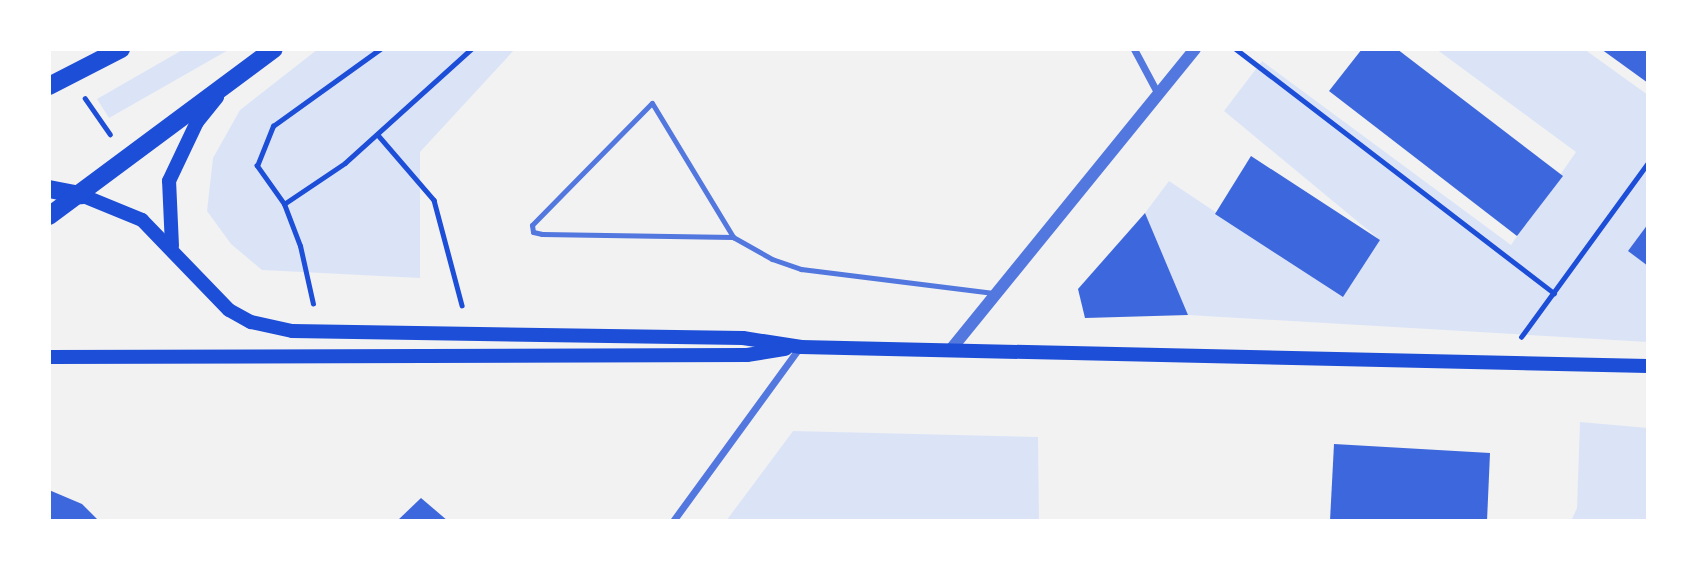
<!DOCTYPE html>
<html>
<head>
<meta charset="utf-8">
<style>
	body { margin:0 }
	#map { position:relative; width:1697px; height:570px; overflow:hidden; background:#f2f2f2; font-family:"PT Sans",sans-serif }
	div>[style] { position:absolute }
	[style*='--x'] { left:calc(var(--x)*1px); top:calc(var(--y)*1px); width:calc(var(--w)*1px); rotate:calc(var(--a)*1deg) }
	.green>* { inset:0; background:#dbe4f7 }
	.building>* { inset:0; background:#3d67dc }
	.path>* { height:4.5px; margin:-2.25px; padding:0 2.25px; transform-origin:2.25px; border-radius:2.25px; background:#1d4ed8 }
	.service>* { height:5px; margin:-2.5px; padding:0 2.5px; transform-origin:2.5px; border-radius:2.5px; background:#5277de }
	.minor>* { height:7px; margin:-3.5px; padding:0 3.5px; transform-origin:3.5px; border-radius:3.5px; background:#5277de }
	.tertiary>* { height:12px; margin:-6px; padding:0 6px; transform-origin:6px; border-radius:6px; background:#5277de }
	.secondary>* { height:14px; margin:-7px; padding:0 7px; transform-origin:7px; border-radius:7px; background:#1d4ed8 }
	.primary>* { height:18px; margin:-9px; padding:0 9px; transform-origin:9px; border-radius:9px; background:#1d4ed8 }
	span { translate:-50% -50%; white-space:nowrap; text-align:center; line-height:1.15; -webkit-text-stroke:7px #fff; paint-order:stroke }
	.frame { position:absolute; inset:0; border:51px solid #fff; pointer-events:none }
</style>
</head>
<body>
<div id="map">
	<div class="green">
		<div style="clip-path:polygon(184px 49px,230px 49px,109px 118px,97px 99px)"></div>
		<div style="clip-path:polygon(318px 49px,515px 49px,420px 152px,420px 278px,262px 270px,231px 244px,207px 211px,213px 158px,240px 110px)"></div>
		<div style="clip-path:polygon(1436px 49px,1584px 49px,1648px 95px,1648px 342px,1188px 315px,1145px 213px,1169px 181px,1341px 296px,1380px 240px,1224px 111px,1262px 61px,1511px 245px,1576px 152px)"></div>
		<div style="clip-path:polygon(1580px 422px,1648px 428px,1648px 521px,1571px 521px,1577px 508px)"></div>
		<div style="clip-path:polygon(793px 431px,1038px 437px,1039px 521px,726px 521px)"></div>
	</div>
	<div class="building">
		<div style="clip-path:polygon(1362px 49px,1397px 49px,1563px 176px,1517px 236px,1329px 91px)"></div>
		<div style="clip-path:polygon(1601px 49px,1648px 49px,1648px 83px)"></div>
		<div style="clip-path:polygon(1251px 156px,1380px 240px,1343px 297px,1215px 214px)"></div>
		<div style="clip-path:polygon(1145px 213px,1188px 315px,1085px 318px,1078px 289px)"></div>
		<div style="clip-path:polygon(1648px 224px,1648px 266px,1628px 251px)"></div>
		<div style="clip-path:polygon(1334px 444px,1490px 453px,1487px 521px,1330px 521px)"></div>
		<div style="clip-path:polygon(49px 490px,82px 504px,99px 521px,49px 521px)"></div>
		<div style="clip-path:polygon(421px 498px,448px 521px,397px 521px)"></div>
	</div>
	<div class="path">
		<div style="--x:1236;--y:49;--w:401;--a:37.5"></div>
		<div style="--x:85;--y:98;--w:44;--a:55.2"></div>
		<div style="--x:378;--y:135;--w:86;--a:49.3"></div>
		<div style="--x:434;--y:200;--w:109;--a:75.1"></div>
		<div style="--x:284;--y:204;--w:73;--a:-33.9"></div>
		<div style="--x:345;--y:163;--w:170;--a:-42.1"></div>
		<div style="--x:313;--y:304;--w:59;--a:-102.6"></div>
		<div style="--x:300;--y:246;--w:45;--a:-110.9"></div>
		<div style="--x:284;--y:204;--w:47;--a:-125.4"></div>
		<div style="--x:257;--y:166;--w:43;--a:-68.2"></div>
		<div style="--x:273;--y:126;--w:132;--a:-35.7"></div>
		<div style="--x:1521;--y:337;--w:215;--a:-53.9"></div>
	</div>
	<div class="service">
		<div style="--x:733;--y:237;--w:191;--a:-179.1"></div>
		<div style="--x:542;--y:234;--w:9;--a:-167"></div>
		<div style="--x:533;--y:232;--w:7;--a:-98"></div>
		<div style="--x:532;--y:225;--w:171;--a:-45.5"></div>
		<div style="--x:652;--y:103;--w:157;--a:58.8"></div>
		<div style="--x:733;--y:237;--w:45;--a:29.4"></div>
		<div style="--x:772;--y:259;--w:31;--a:19"></div>
		<div style="--x:801;--y:269;--w:194;--a:7.1"></div>
	</div>
	<div class="minor">
		<div style="--x:1134;--y:49;--w:51;--a:61.9"></div>
		<div style="--x:673;--y:521;--w:215;--a:-53.9"></div>
	</div>
	<div class="tertiary">
		<div style="--x:952;--y:348;--w:385;--a:-50.9"></div>
	</div>
	<div class="secondary">
		<div style="--x:81;--y:195;--w:66;--a:22.3"></div>
		<div style="--x:142;--y:220;--w:125;--a:46"></div>
		<div style="--x:229;--y:310;--w:25;--a:29"></div>
		<div style="--x:251;--y:322;--w:42;--a:12.4"></div>
		<div style="--x:292;--y:331;--w:451;--a:0.9"></div>
		<div style="--x:743;--y:338;--w:59;--a:8.8"></div>
		<div style="--x:801;--y:347;--w:847;--a:1.29"></div>
		<div style="--x:172;--y:246;--w:65;--a:-92.6"></div>
		<div style="--x:169;--y:181;--w:65;--a:-64.6"></div>
		<div style="--x:197;--y:122;--w:32;--a:-51"></div>
		<div style="--x:49;--y:357;--w:698;--a:-0.16"></div>
		<div style="--x:747;--y:355;--w:39;--a:-9"></div>
	</div>
	<div class="primary">
		<div style="--x:49;--y:86;--w:81;--a:-27.2"></div>
		<div style="--x:49;--y:189;--w:33;--a:11"></div>
		<div style="--x:49;--y:216;--w:280;--a:-36.6"></div>
	</div>
	<div class="frame"></div>
</div>
</body>
</html>
